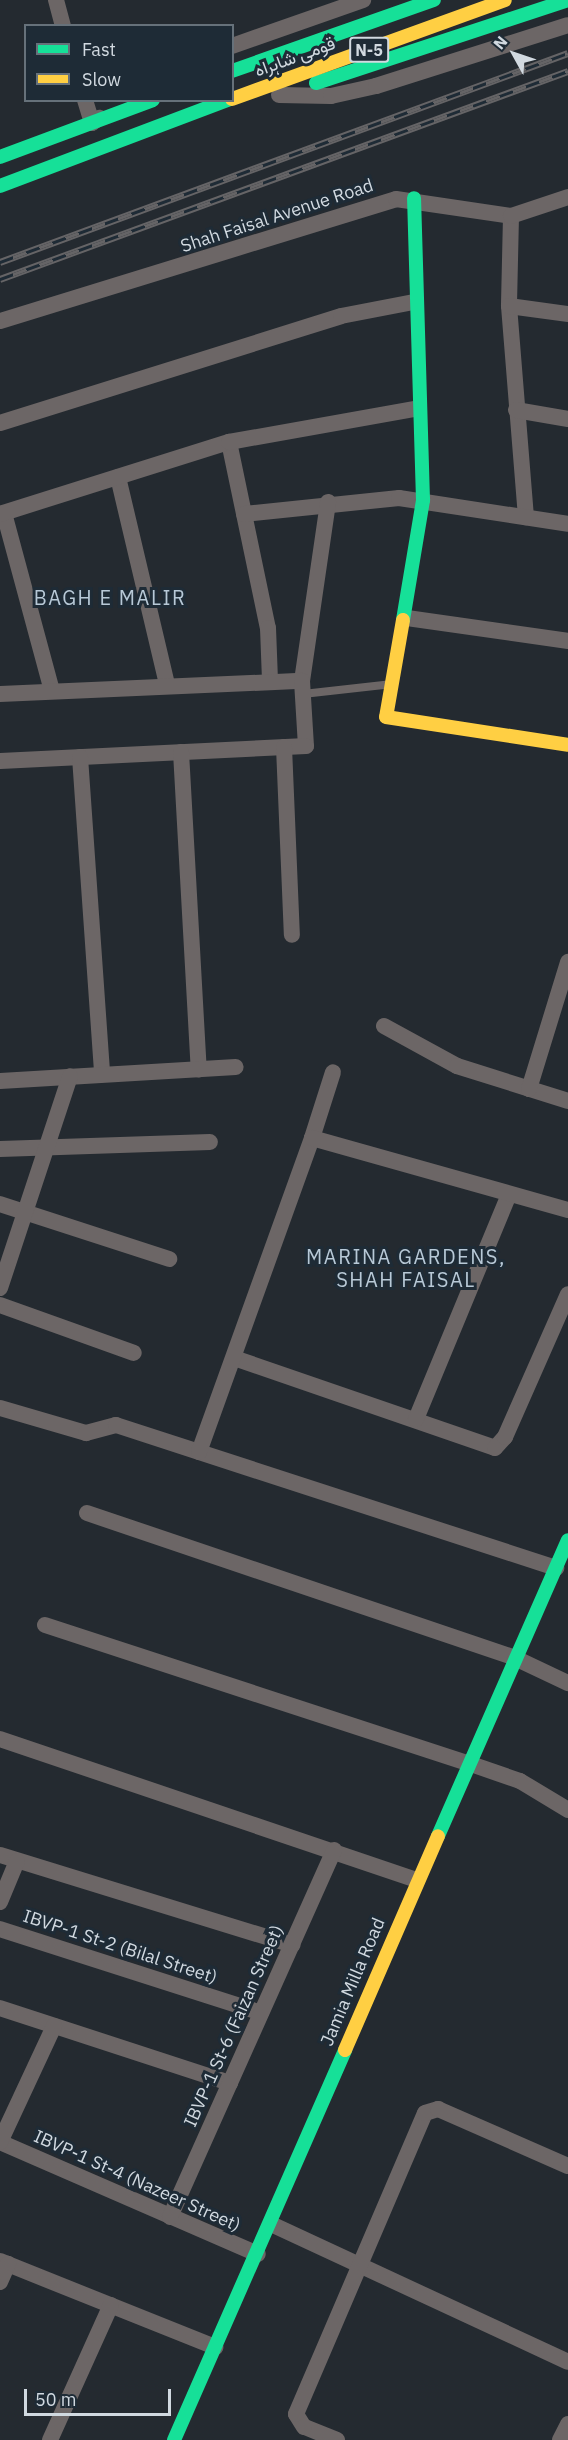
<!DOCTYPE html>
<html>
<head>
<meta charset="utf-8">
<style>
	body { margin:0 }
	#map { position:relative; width:568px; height:2440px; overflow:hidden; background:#242a30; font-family:"IBM Plex Sans",Vazirmatn,sans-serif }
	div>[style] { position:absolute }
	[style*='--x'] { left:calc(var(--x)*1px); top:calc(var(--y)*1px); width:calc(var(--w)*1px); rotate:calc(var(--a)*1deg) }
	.lane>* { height:8px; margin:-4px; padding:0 4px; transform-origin:4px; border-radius:4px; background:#6c6666 }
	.street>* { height:16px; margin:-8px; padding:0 8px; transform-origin:8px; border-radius:8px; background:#6c6666 }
	.fast>* { height:14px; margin:-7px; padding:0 7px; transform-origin:7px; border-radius:7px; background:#16e098 }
	.slow>* { height:14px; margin:-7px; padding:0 7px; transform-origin:7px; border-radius:7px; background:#ffcf43 }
	.rail>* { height:7px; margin-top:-3.5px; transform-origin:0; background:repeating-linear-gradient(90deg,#1e2b36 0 14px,#656466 0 28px); box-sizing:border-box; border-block:2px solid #656466 }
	span { translate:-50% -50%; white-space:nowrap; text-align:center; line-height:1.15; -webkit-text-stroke:6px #1e2b36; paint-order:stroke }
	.shield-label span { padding:2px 4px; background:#1e2b36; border:2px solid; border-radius:4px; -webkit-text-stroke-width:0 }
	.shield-label { font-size:16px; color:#d1d9e0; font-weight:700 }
	.street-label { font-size:18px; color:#d1d9e0 }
	.neighbourhood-label { font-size:20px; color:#b8c9d7; letter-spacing:1.5px }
	.legend { position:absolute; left:24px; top:24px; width:210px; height:78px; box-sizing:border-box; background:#1e2b36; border:2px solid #66717a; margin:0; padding:8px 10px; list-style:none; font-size:18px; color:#d1d9e0 }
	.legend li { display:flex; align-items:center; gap:12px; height:30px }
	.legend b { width:30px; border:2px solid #66717a }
	.north { position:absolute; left:484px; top:24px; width:60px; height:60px; -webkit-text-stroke:4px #1e2b36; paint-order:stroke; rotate:310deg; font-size:16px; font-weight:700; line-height:24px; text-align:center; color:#d1d9e0 }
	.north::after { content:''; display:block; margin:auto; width:21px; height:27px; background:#d1d9e0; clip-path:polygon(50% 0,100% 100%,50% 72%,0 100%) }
	.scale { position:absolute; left:24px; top:2389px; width:147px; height:27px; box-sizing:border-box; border:3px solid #d1d9e0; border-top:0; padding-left:8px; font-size:18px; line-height:21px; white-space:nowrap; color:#d1d9e0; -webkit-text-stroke:4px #1e2b36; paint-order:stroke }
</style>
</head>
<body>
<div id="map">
	<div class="lane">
		<div style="--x:303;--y:694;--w:90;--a:-6.4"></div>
	</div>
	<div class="street">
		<div style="--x:56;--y:0;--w:27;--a:75"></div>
		<div style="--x:232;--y:46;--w:139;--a:-19.3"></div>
		<div style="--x:279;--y:95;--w:52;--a:1.1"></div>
		<div style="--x:331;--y:96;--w:46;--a:-12.5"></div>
		<div style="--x:376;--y:86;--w:201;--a:-17.6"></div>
		<div style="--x:85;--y:100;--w:24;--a:73"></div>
		<div style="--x:92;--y:123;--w:9;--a:-36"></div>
		<div style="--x:511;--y:216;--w:90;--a:91.3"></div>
		<div style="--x:509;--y:306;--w:212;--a:85.4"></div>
		<div style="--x:509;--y:306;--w:60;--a:7.7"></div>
		<div style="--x:0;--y:321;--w:414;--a:-17.1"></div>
		<div style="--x:396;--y:199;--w:116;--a:8.4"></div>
		<div style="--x:511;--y:216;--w:60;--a:-18.4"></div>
		<div style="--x:516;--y:410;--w:53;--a:9.8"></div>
		<div style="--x:0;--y:423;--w:357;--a:-17.4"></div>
		<div style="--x:341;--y:316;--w:74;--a:-10.9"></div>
		<div style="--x:229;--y:442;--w:190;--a:78.2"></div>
		<div style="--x:268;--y:628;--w:52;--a:87.8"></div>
		<div style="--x:118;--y:477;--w:214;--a:76.7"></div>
		<div style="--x:4;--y:513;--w:184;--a:74.9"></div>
		<div style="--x:0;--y:514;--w:240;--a:-17.5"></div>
		<div style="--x:229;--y:442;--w:193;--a:-10.1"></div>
		<div style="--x:244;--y:514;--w:156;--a:-5.9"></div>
		<div style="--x:399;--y:498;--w:171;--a:8.7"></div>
		<div style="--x:407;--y:618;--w:163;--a:8.1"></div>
		<div style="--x:302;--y:681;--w:181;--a:-81.7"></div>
		<div style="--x:0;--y:694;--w:302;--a:-2.5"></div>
		<div style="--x:302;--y:681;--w:65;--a:86.5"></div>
		<div style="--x:306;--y:746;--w:306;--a:177.2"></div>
		<div style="--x:284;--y:747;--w:188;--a:87.6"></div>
		<div style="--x:181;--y:752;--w:318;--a:86.8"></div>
		<div style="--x:80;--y:757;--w:318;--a:86"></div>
		<div style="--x:384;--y:1026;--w:83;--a:28.7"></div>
		<div style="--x:457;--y:1066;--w:116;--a:17.5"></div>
		<div style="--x:0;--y:1081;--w:236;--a:-3.4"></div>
		<div style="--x:529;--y:1089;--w:133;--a:-72.9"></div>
		<div style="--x:312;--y:1138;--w:69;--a:-72.3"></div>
		<div style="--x:0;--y:1149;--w:210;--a:-1.9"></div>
		<div style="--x:0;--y:1204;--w:178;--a:18"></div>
		<div style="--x:0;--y:1288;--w:223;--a:-71.7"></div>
		<div style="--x:0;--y:1305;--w:142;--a:19.7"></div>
		<div style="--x:234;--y:1358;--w:276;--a:19"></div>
		<div style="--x:495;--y:1448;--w:15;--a:-48"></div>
		<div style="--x:505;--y:1437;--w:156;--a:-66.2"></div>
		<div style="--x:0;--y:1408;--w:90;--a:16.2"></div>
		<div style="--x:86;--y:1433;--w:31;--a:-15"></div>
		<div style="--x:116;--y:1425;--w:463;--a:18"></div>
		<div style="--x:416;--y:1419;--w:243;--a:-67.5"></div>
		<div style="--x:199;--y:1452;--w:334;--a:-70.2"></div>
		<div style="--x:312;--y:1138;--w:266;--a:15.7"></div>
		<div style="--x:87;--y:1513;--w:452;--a:18.7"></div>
		<div style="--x:515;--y:1658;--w:59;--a:25.3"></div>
		<div style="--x:45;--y:1625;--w:445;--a:18.1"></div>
		<div style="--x:468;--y:1763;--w:55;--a:19.1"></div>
		<div style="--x:520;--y:1781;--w:56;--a:31.1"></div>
		<div style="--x:0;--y:1739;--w:439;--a:18.7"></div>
		<div style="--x:0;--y:1855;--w:306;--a:17.1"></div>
		<div style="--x:0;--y:1902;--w:44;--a:-67.5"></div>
		<div style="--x:0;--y:1929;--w:274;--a:17.8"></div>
		<div style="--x:0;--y:2008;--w:242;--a:18.1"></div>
		<div style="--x:0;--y:2142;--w:281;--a:23.5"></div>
		<div style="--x:0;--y:2142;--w:128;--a:-65"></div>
		<div style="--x:170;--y:2217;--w:402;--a:-65.9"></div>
		<div style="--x:271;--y:2224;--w:327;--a:24.9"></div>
		<div style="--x:0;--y:2261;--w:232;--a:21.8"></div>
		<div style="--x:0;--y:2282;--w:20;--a:-66"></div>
		<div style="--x:50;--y:2440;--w:148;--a:-65.7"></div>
		<div style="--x:337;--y:2440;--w:35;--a:-158"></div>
		<div style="--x:304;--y:2427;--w:15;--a:-122"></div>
		<div style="--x:296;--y:2414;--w:327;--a:-66.8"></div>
		<div style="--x:425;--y:2113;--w:14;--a:-17"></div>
		<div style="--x:438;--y:2109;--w:142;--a:23.7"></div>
		<div style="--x:560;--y:2440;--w:18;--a:-63"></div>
	</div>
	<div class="fast">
		<div style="--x:232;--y:71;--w:214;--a:-19.4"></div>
		<div style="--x:316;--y:83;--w:265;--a:-18.2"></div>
		<div style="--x:0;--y:157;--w:163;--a:-20.4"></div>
		<div style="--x:0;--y:186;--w:244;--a:-20.7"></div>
		<div style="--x:403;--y:620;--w:122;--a:-80.5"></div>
		<div style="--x:423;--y:500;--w:302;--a:-91.7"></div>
		<div style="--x:438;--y:1836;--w:323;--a:-66.3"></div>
		<div style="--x:174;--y:2440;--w:426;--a:-66.3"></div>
	</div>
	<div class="slow">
		<div style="--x:232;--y:99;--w:290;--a:-19.9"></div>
		<div style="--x:403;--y:620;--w:98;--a:99.9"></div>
		<div style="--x:386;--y:717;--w:184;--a:8.7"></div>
		<div style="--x:345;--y:2050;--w:233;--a:-66.5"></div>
	</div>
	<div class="rail">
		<div style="--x:0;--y:262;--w:605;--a:-20.2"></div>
		<div style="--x:0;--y:279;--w:605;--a:-20.11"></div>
	</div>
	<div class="shield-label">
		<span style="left:369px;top:50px">N-5</span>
	</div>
	<div class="street-label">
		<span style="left:295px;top:57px;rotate:-20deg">قومی شاہراہ</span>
		<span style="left:277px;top:216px;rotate:-18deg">Shah Faisal Avenue Road</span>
		<span style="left:120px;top:1947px;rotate:18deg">IBVP-1 St-2 (Bilal Street)</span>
		<span style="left:353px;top:1982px;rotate:-67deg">Jamia Milla Road</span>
		<span style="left:234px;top:2026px;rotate:-66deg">IBVP-1 St-6 (Faizan Street)</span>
		<span style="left:137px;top:2181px;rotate:24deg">IBVP-1 St-4 (Nazeer Street)</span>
	</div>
	<div class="neighbourhood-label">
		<span style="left:110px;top:597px">BAGH E MALIR</span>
		<span style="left:406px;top:1268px">MARINA GARDENS,<br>SHAH FAISAL</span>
	</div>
	<ul class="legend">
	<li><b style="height:8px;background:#16e098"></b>Fast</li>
	<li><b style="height:8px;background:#ffcf43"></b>Slow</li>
	</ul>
	<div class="north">N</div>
	<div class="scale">50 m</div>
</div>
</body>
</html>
